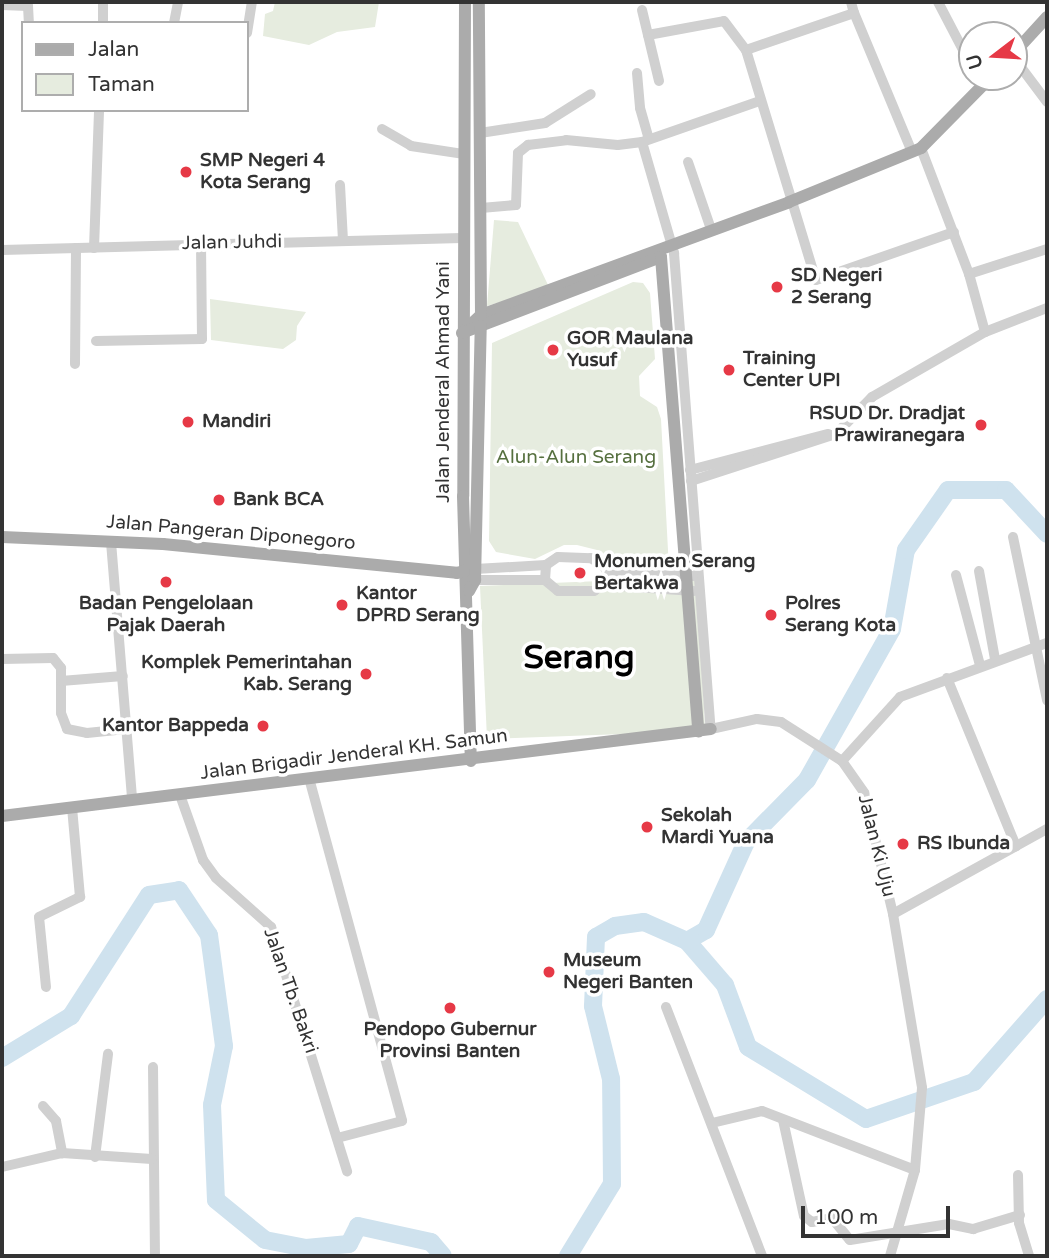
<!DOCTYPE html>
<html>
<head>
<meta charset="utf-8">
<style>
	body { margin:0 }
	#map { position:relative; width:1049px; height:1258px; overflow:hidden; background:#fff; font-family:"Varela Round",sans-serif }
	div>[style] { position:absolute }
	[style*='--x'] { left:calc(var(--x)*1px); top:calc(var(--y)*1px); width:calc(var(--w)*1px); rotate:calc(var(--a)*1deg) }
	.green>* { inset:0; background:#e6ecdf }
	.river>* { height:18px; margin:-9px; padding:0 9px; transform-origin:9px; border-radius:9px; background:#cfe2ee }
	.minor>* { height:10px; margin:-5px; padding:0 5px; transform-origin:5px; border-radius:5px; background:#d0d0d0 }
	.major>* { height:12px; margin:-6px; padding:0 6px; transform-origin:6px; border-radius:6px; background:#ababab }
	.dots>* { width:19px; height:19px; translate:-50% -50%; box-sizing:border-box; border:4px solid #fff; border-radius:50% }
	span { translate:-50% -50%; white-space:nowrap; text-align:center; line-height:1.15; -webkit-text-stroke:7px #fff; paint-order:stroke }
	.poi-label { font-size:19px; color:#333; font-weight:700 }
	.left { translate:0 -50%; text-align:left }
	.right { translate:-100% -50%; text-align:right }
	.street-label { font-size:19px; color:#333 }
	.park-label { font-size:19px; color:#56703f }
	.town-label { font-size:33px; color:#000; font-weight:700 }
	.frame { position:absolute; inset:0; border:4px solid #333; pointer-events:none }
	.legend { position:absolute; left:21px; top:21px; width:228px; height:91px; box-sizing:border-box; background:#fff; border:2px solid #adadad; margin:0; padding:9px 12px; list-style:none; font-size:21px; color:#333 }
	.legend li { display:flex; align-items:center; gap:14px; height:35px }
	.legend b { width:35px; border:2px solid #adadad }
	.north { position:absolute; left:958px; top:21px; width:70px; height:70px; box-sizing:border-box; background:#fff; border:2px solid #adadad; border-radius:50%; rotate:253deg; font-size:19px; font-weight:700; line-height:28px; text-align:center; color:#333 }
	.north::after { content:''; display:block; margin:auto; width:24px; height:32px; background:#e63946; clip-path:polygon(50% 0,100% 100%,50% 72%,0 100%) }
	.scale { position:absolute; left:801px; top:1206px; width:149px; height:32px; box-sizing:border-box; border:4px solid #333; border-top:0; padding-left:9px; font-size:21px; line-height:24px; white-space:nowrap; color:#333; -webkit-text-stroke:5px #fff; paint-order:stroke }
</style>
</head>
<body>
<div id="map">
	<div class="green">
		<div style="clip-path:polygon(275px 2px,379px 2px,375px 27px,337px 32px,309px 45px,263px 36px,265px 14px,273px 11px)"></div>
		<div style="clip-path:polygon(494px 220px,518px 222px,549px 287px,487px 306px)"></div>
		<div style="clip-path:polygon(633px 282px,643px 283px,650px 293px,655px 359px,639px 376px,640px 396px,657px 407px,661px 419px,669px 569px,621px 570px,601px 551px,577px 545px,564px 545px,535px 559px,496px 552px,489px 541px,492px 343px)"></div>
		<div style="clip-path:polygon(210px 299px,306px 312px,297px 326px,296px 340px,283px 349px,211px 340px)"></div>
		<div style="clip-path:polygon(699px 577px,705px 731px,487px 739px,480px 586px)"></div>
	</div>
	<div class="river">
		<div style="--x:687;--y:941;--w:58;--a:49.2"></div>
		<div style="--x:725;--y:985;--w:66;--a:69.6"></div>
		<div style="--x:748;--y:1047;--w:138;--a:31.4"></div>
		<div style="--x:866;--y:1119;--w:114;--a:-18.9"></div>
		<div style="--x:974;--y:1082;--w:111;--a:-48.7"></div>
		<div style="--x:2;--y:1058;--w:81;--a:-31.3"></div>
		<div style="--x:71;--y:1016;--w:144;--a:-57.2"></div>
		<div style="--x:149;--y:895;--w:30;--a:-9"></div>
		<div style="--x:179;--y:890;--w:54;--a:56.3"></div>
		<div style="--x:209;--y:935;--w:112;--a:82.3"></div>
		<div style="--x:224;--y:1046;--w:60;--a:101.5"></div>
		<div style="--x:212;--y:1105;--w:95;--a:87.6"></div>
		<div style="--x:216;--y:1200;--w:63;--a:39.2"></div>
		<div style="--x:265;--y:1240;--w:42;--a:11"></div>
		<div style="--x:306;--y:1248;--w:43;--a:-5.3"></div>
		<div style="--x:349;--y:1244;--w:20;--a:-63"></div>
		<div style="--x:358;--y:1226;--w:75;--a:12.4"></div>
		<div style="--x:431;--y:1242;--w:18;--a:49"></div>
		<div style="--x:568;--y:1256;--w:84;--a:-58.6"></div>
		<div style="--x:612;--y:1184;--w:105;--a:-90.5"></div>
		<div style="--x:611;--y:1079;--w:75;--a:-103.9"></div>
		<div style="--x:593;--y:1006;--w:69;--a:-87.5"></div>
		<div style="--x:596;--y:937;--w:22;--a:-30"></div>
		<div style="--x:615;--y:926;--w:29;--a:-8"></div>
		<div style="--x:644;--y:922;--w:47;--a:23.8"></div>
		<div style="--x:687;--y:941;--w:22;--a:-30"></div>
		<div style="--x:706;--y:930;--w:97;--a:-65.6"></div>
		<div style="--x:746;--y:842;--w:87;--a:-45.5"></div>
		<div style="--x:807;--y:780;--w:173;--a:-60.6"></div>
		<div style="--x:892;--y:629;--w:80;--a:-80"></div>
		<div style="--x:906;--y:550;--w:73;--a:-55"></div>
		<div style="--x:948;--y:490;--w:58;--a:0"></div>
		<div style="--x:1006;--y:490;--w:60;--a:47"></div>
	</div>
	<div class="minor">
		<div style="--x:103;--y:2;--w:21;--a:90"></div>
		<div style="--x:851;--y:2;--w:11;--a:75"></div>
		<div style="--x:938;--y:2;--w:73;--a:62.4"></div>
		<div style="--x:2;--y:5;--w:26;--a:2"></div>
		<div style="--x:28;--y:6;--w:17;--a:87"></div>
		<div style="--x:642;--y:10;--w:73;--a:76.5"></div>
		<div style="--x:174;--y:23;--w:21;--a:-79"></div>
		<div style="--x:247;--y:33;--w:31;--a:-81"></div>
		<div style="--x:648;--y:35;--w:77;--a:-10.4"></div>
		<div style="--x:724;--y:21;--w:36;--a:53"></div>
		<div style="--x:1014;--y:58;--w:55;--a:53.1"></div>
		<div style="--x:637;--y:73;--w:35;--a:85"></div>
		<div style="--x:640;--y:108;--w:32;--a:74"></div>
		<div style="--x:382;--y:129;--w:34;--a:30"></div>
		<div style="--x:411;--y:146;--w:54;--a:8.6"></div>
		<div style="--x:480;--y:133;--w:66;--a:-8.7"></div>
		<div style="--x:545;--y:123;--w:54;--a:-32.2"></div>
		<div style="--x:642;--y:142;--w:116;--a:73.9"></div>
		<div style="--x:674;--y:253;--w:477;--a:85.6"></div>
		<div style="--x:711;--y:729;--w:47;--a:-12.3"></div>
		<div style="--x:757;--y:719;--w:24;--a:7"></div>
		<div style="--x:781;--y:722;--w:72;--a:32.6"></div>
		<div style="--x:842;--y:761;--w:39;--a:55"></div>
		<div style="--x:864;--y:793;--w:124;--a:76.5"></div>
		<div style="--x:893;--y:914;--w:176;--a:80.5"></div>
		<div style="--x:922;--y:1088;--w:82;--a:94.9"></div>
		<div style="--x:915;--y:1170;--w:90;--a:106.2"></div>
		<div style="--x:912;--y:152;--w:151;--a:-112.6"></div>
		<div style="--x:854;--y:13;--w:114;--a:161.1"></div>
		<div style="--x:746;--y:50;--w:240;--a:73.1"></div>
		<div style="--x:816;--y:280;--w:146;--a:-19.2"></div>
		<div style="--x:688;--y:162;--w:71;--a:71.1"></div>
		<div style="--x:340;--y:185;--w:56;--a:86.9"></div>
		<div style="--x:481;--y:208;--w:35;--a:-5"></div>
		<div style="--x:516;--y:205;--w:52;--a:-87.8"></div>
		<div style="--x:518;--y:153;--w:13;--a:-39"></div>
		<div style="--x:528;--y:145;--w:38;--a:-7"></div>
		<div style="--x:566;--y:140;--w:52;--a:5.5"></div>
		<div style="--x:618;--y:145;--w:24;--a:-7"></div>
		<div style="--x:642;--y:142;--w:125;--a:-19.2"></div>
		<div style="--x:94;--y:248;--w:138;--a:-87.9"></div>
		<div style="--x:2;--y:250;--w:460;--a:-1.5"></div>
		<div style="--x:969;--y:274;--w:82;--a:-17.8"></div>
		<div style="--x:985;--y:332;--w:66;--a:-21.2"></div>
		<div style="--x:96;--y:341;--w:106;--a:-1.1"></div>
		<div style="--x:202;--y:339;--w:94;--a:-90.6"></div>
		<div style="--x:75;--y:364;--w:116;--a:-89.5"></div>
		<div style="--x:690;--y:470;--w:143;--a:-14.6"></div>
		<div style="--x:691;--y:481;--w:152;--a:-18"></div>
		<div style="--x:836;--y:434;--w:52;--a:-45.8"></div>
		<div style="--x:872;--y:397;--w:130;--a:-29.9"></div>
		<div style="--x:985;--y:332;--w:60;--a:-105.4"></div>
		<div style="--x:969;--y:274;--w:135;--a:-110.9"></div>
		<div style="--x:1013;--y:537;--w:167;--a:78.2"></div>
		<div style="--x:111;--y:542;--w:259;--a:85.3"></div>
		<div style="--x:475;--y:569;--w:71;--a:-3.2"></div>
		<div style="--x:546;--y:565;--w:14;--a:-34"></div>
		<div style="--x:558;--y:557;--w:33;--a:2"></div>
		<div style="--x:591;--y:558;--w:17;--a:33"></div>
		<div style="--x:605;--y:567;--w:13;--a:72"></div>
		<div style="--x:609;--y:579;--w:19;--a:141"></div>
		<div style="--x:594;--y:591;--w:36;--a:180"></div>
		<div style="--x:558;--y:591;--w:17;--a:-140"></div>
		<div style="--x:545;--y:580;--w:15;--a:-86"></div>
		<div style="--x:979;--y:571;--w:89;--a:79.7"></div>
		<div style="--x:610;--y:574;--w:83;--a:1.4"></div>
		<div style="--x:956;--y:575;--w:93;--a:75.1"></div>
		<div style="--x:475;--y:580;--w:70;--a:0"></div>
		<div style="--x:605;--y:585;--w:89;--a:3.9"></div>
		<div style="--x:2;--y:659;--w:51;--a:-1.1"></div>
		<div style="--x:53;--y:658;--w:13;--a:51"></div>
		<div style="--x:61;--y:668;--w:45;--a:90"></div>
		<div style="--x:61;--y:713;--w:17;--a:69"></div>
		<div style="--x:67;--y:729;--w:20;--a:11"></div>
		<div style="--x:87;--y:733;--w:39;--a:-6"></div>
		<div style="--x:947;--y:678;--w:182;--a:67.7"></div>
		<div style="--x:61;--y:681;--w:62;--a:-4.6"></div>
		<div style="--x:842;--y:761;--w:86;--a:-47.8"></div>
		<div style="--x:900;--y:697;--w:157;--a:-20.2"></div>
		<div style="--x:309;--y:778;--w:355;--a:74.8"></div>
		<div style="--x:402;--y:1121;--w:67;--a:165.3"></div>
		<div style="--x:180;--y:795;--w:69;--a:70.5"></div>
		<div style="--x:203;--y:860;--w:22;--a:54"></div>
		<div style="--x:216;--y:878;--w:74;--a:41.7"></div>
		<div style="--x:271;--y:927;--w:256;--a:72.7"></div>
		<div style="--x:893;--y:914;--w:176;--a:-28.9"></div>
		<div style="--x:46;--y:987;--w:70;--a:-95.7"></div>
		<div style="--x:39;--y:917;--w:46;--a:-26"></div>
		<div style="--x:80;--y:897;--w:90;--a:-95.1"></div>
		<div style="--x:666;--y:1007;--w:267;--a:68.9"></div>
		<div style="--x:153;--y:1067;--w:189;--a:89.4"></div>
		<div style="--x:43;--y:1106;--w:20;--a:49"></div>
		<div style="--x:56;--y:1121;--w:33;--a:79"></div>
		<div style="--x:783;--y:1120;--w:98;--a:77.7"></div>
		<div style="--x:804;--y:1216;--w:10;--a:37"></div>
		<div style="--x:812;--y:1222;--w:20;--a:-11"></div>
		<div style="--x:832;--y:1218;--w:28;--a:51"></div>
		<div style="--x:850;--y:1240;--w:100;--a:-9.2"></div>
		<div style="--x:949;--y:1224;--w:25;--a:12"></div>
		<div style="--x:973;--y:1229;--w:49;--a:-16.6"></div>
		<div style="--x:712;--y:1123;--w:51;--a:-13.5"></div>
		<div style="--x:762;--y:1111;--w:164;--a:21.1"></div>
		<div style="--x:95;--y:1157;--w:104;--a:-82.8"></div>
		<div style="--x:2;--y:1167;--w:62;--a:-13.1"></div>
		<div style="--x:62;--y:1153;--w:90;--a:3.8"></div>
		<div style="--x:1018;--y:1175;--w:48;--a:88.8"></div>
		<div style="--x:1019;--y:1223;--w:34;--a:73"></div>
	</div>
	<div class="major">
		<div style="--x:465;--y:2;--w:494;--a:90.2"></div>
		<div style="--x:463;--y:496;--w:265;--a:88.3"></div>
		<div style="--x:1014;--y:53;--w:49;--a:-47.5"></div>
		<div style="--x:466;--y:329;--w:21;--a:-43"></div>
		<div style="--x:481;--y:315;--w:328;--a:-20.1"></div>
		<div style="--x:789;--y:202;--w:143;--a:-22.2"></div>
		<div style="--x:921;--y:148;--w:100;--a:-45.4"></div>
		<div style="--x:462;--y:333;--w:213;--a:-20.9"></div>
		<div style="--x:661;--y:257;--w:476;--a:85.5"></div>
		<div style="--x:2;--y:537;--w:161;--a:2.5"></div>
		<div style="--x:163;--y:544;--w:295;--a:5.6"></div>
		<div style="--x:457;--y:573;--w:15;--a:-16"></div>
		<div style="--x:469;--y:591;--w:13;--a:-61"></div>
		<div style="--x:475;--y:580;--w:265;--a:-88.7"></div>
		<div style="--x:481;--y:315;--w:313;--a:-90.4"></div>
		<div style="--x:2;--y:816;--w:714;--a:-7"></div>
	</div>
	<div class="dots">
		<div style="left:186px;top:172px;background:#e63946"></div>
		<div style="left:777px;top:287px;background:#e63946"></div>
		<div style="left:553px;top:350px;background:#e63946"></div>
		<div style="left:729px;top:370px;background:#e63946"></div>
		<div style="left:188px;top:422px;background:#e63946"></div>
		<div style="left:981px;top:425px;background:#e63946"></div>
		<div style="left:219px;top:500px;background:#e63946"></div>
		<div style="left:580px;top:573px;background:#e63946"></div>
		<div style="left:166px;top:582px;background:#e63946"></div>
		<div style="left:342px;top:605px;background:#e63946"></div>
		<div style="left:771px;top:615px;background:#e63946"></div>
		<div style="left:366px;top:674px;background:#e63946"></div>
		<div style="left:263px;top:726px;background:#e63946"></div>
		<div style="left:647px;top:827px;background:#e63946"></div>
		<div style="left:903px;top:844px;background:#e63946"></div>
		<div style="left:549px;top:972px;background:#e63946"></div>
		<div style="left:450px;top:1008px;background:#e63946"></div>
	</div>
	<div class="poi-label">
		<span class="left" style="left:200px;top:172px">SMP Negeri 4<br>Kota Serang</span>
		<span class="left" style="left:791px;top:287px">SD Negeri<br>2 Serang</span>
		<span class="left" style="left:567px;top:350px">GOR Maulana<br>Yusuf</span>
		<span class="left" style="left:743px;top:370px">Training<br>Center UPI</span>
		<span class="right" style="left:965px;top:425px">RSUD Dr. Dradjat<br>Prawiranegara</span>
		<span class="left" style="left:202px;top:422px">Mandiri</span>
		<span class="left" style="left:233px;top:500px">Bank BCA</span>
		<span class="left" style="left:594px;top:573px">Monumen Serang<br>Bertakwa</span>
		<span class="left" style="left:356px;top:605px">Kantor<br>DPRD Serang</span>
		<span style="left:166px;top:615px">Badan Pengelolaan<br>Pajak Daerah</span>
		<span class="left" style="left:785px;top:615px">Polres<br>Serang Kota</span>
		<span class="right" style="left:352px;top:674px">Komplek Pemerintahan<br>Kab. Serang</span>
		<span class="right" style="left:249px;top:726px">Kantor Bappeda</span>
		<span class="left" style="left:661px;top:827px">Sekolah<br>Mardi Yuana</span>
		<span class="left" style="left:917px;top:844px">RS Ibunda</span>
		<span class="left" style="left:563px;top:972px">Museum<br>Negeri Banten</span>
		<span style="left:450px;top:1041px">Pendopo Gubernur<br>Provinsi Banten</span>
	</div>
	<div class="street-label">
		<span style="left:232px;top:243px;rotate:-1deg">Jalan Juhdi</span>
		<span style="left:444px;top:382px;rotate:-90deg">Jalan Jenderal Ahmad Yani</span>
		<span style="left:231px;top:533px;rotate:5deg">Jalan Pangeran Diponegoro</span>
		<span style="left:354px;top:755px;rotate:-7deg">Jalan Brigadir Jenderal KH. Samun</span>
		<span style="left:876px;top:846px;rotate:76deg">Jalan Ki Uju</span>
		<span style="left:290px;top:991px;rotate:71deg">Jalan Tb. Bakri</span>
	</div>
	<div class="park-label">
		<span style="left:576px;top:458px">Alun-Alun Serang</span>
	</div>
	<div class="town-label">
		<span style="left:579px;top:658px">Serang</span>
	</div>
	<div class="frame"></div>
	<ul class="legend">
	<li><b style="height:9px;background:#ababab"></b>Jalan</li>
	<li><b style="height:19px;background:#e6ecdf"></b>Taman</li>
	</ul>
	<div class="north">U</div>
	<div class="scale">100 m</div>
</div>
</body>
</html>
